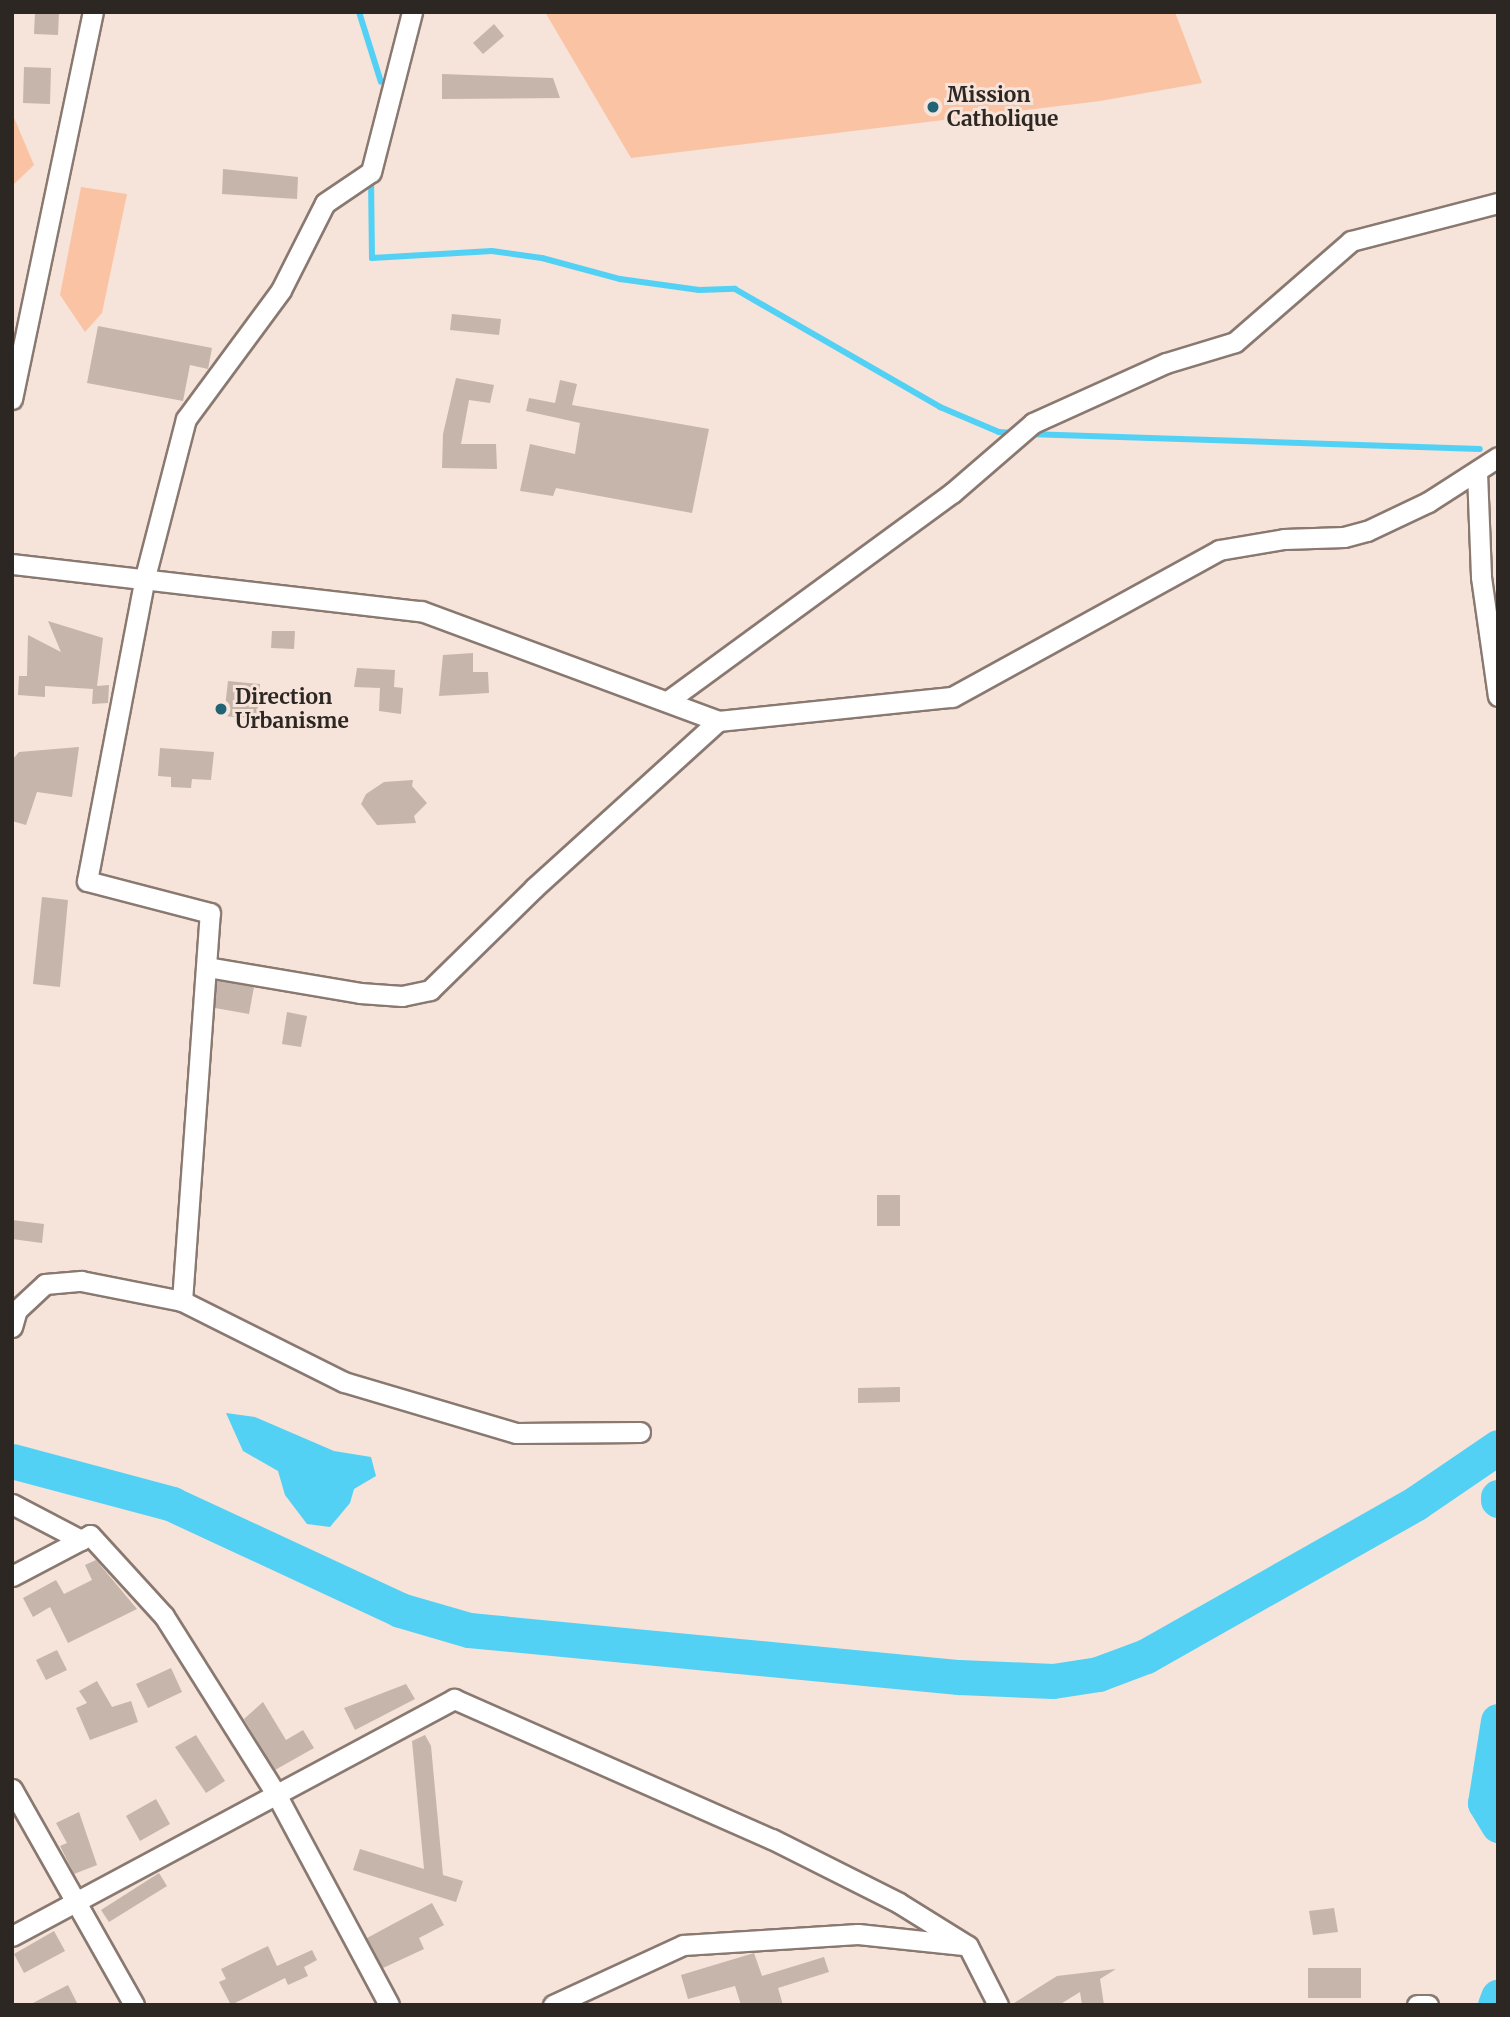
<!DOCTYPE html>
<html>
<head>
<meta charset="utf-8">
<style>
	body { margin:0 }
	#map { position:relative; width:1510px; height:2017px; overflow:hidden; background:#f6e3d9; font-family:Merriweather,serif }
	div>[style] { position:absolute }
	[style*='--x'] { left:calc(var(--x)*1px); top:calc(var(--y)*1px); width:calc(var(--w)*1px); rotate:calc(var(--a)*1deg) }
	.green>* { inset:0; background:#fac4a4 }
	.water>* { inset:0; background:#52d1f5 }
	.stream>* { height:6px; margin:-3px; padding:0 3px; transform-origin:3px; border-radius:3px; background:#52d1f5 }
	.river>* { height:35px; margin:-17.5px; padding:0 17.5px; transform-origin:17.5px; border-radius:17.5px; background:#52d1f5 }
	.building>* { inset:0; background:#c6b5ab }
	.roads { filter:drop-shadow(2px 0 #897970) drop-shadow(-2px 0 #897970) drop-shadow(0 2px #897970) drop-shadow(0 -2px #897970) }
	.minor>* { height:19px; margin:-9.5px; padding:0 9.5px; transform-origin:9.5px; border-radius:9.5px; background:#fff }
	.dots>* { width:19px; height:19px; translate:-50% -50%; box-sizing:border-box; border:4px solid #f6e3d9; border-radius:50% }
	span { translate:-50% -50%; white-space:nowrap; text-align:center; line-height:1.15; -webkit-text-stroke:6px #f6e3d9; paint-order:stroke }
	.poi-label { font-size:21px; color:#2d2723; font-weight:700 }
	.left { translate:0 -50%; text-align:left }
	.frame { position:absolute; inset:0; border:14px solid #2d2723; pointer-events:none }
</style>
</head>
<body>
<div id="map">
	<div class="green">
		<div style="clip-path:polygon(545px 12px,1175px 12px,1202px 83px,1100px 101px,631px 158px)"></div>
		<div style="clip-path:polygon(12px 113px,34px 165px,12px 186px)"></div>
		<div style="clip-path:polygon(81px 187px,127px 194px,102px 313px,85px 332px,60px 295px)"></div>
	</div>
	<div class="water">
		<div style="clip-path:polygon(226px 1413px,255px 1417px,334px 1451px,371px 1457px,376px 1476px,354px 1489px,350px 1503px,330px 1527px,307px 1524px,285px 1495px,278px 1471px,243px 1451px)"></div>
	</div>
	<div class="stream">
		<div style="--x:359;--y:12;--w:73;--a:72.6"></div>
		<div style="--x:371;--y:177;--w:81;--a:89.3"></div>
		<div style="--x:372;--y:258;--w:120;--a:-3.3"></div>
		<div style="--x:492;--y:251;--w:50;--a:8"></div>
		<div style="--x:542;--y:258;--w:81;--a:15.1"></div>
		<div style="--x:620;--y:279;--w:80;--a:7.9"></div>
		<div style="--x:699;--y:290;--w:36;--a:-2"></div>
		<div style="--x:735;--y:289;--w:237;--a:29.9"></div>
		<div style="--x:940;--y:407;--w:64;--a:23"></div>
		<div style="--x:999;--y:432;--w:14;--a:4"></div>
		<div style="--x:1028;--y:434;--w:452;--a:1.9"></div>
	</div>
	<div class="river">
		<div style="--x:12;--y:1461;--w:166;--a:15"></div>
		<div style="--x:172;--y:1504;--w:251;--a:24.9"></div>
		<div style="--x:400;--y:1610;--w:72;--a:16.2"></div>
		<div style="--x:469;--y:1630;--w:492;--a:5.5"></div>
		<div style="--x:959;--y:1677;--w:94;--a:2.4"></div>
		<div style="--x:1053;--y:1681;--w:46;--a:-8.8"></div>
		<div style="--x:1098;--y:1674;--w:51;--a:-20.6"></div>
		<div style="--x:1146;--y:1656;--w:310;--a:-29.5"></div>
		<div style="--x:1416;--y:1503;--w:99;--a:-34.3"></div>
		<div style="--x:1498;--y:1497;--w:3;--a:90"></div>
		<div style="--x:1498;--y:1721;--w:83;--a:99"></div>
		<div style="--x:1485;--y:1803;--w:26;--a:59"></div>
		<div style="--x:1495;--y:2005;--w:9;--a:-69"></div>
	</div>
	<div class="building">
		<div style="clip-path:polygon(35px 12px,59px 12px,58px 35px,34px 34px)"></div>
		<div style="clip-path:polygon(494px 24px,504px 36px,483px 54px,473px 43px)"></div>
		<div style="clip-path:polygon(24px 67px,51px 68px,50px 104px,23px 103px)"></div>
		<div style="clip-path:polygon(442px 74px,553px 78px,560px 98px,442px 99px)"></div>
		<div style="clip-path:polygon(223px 169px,298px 177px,297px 199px,222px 194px)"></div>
		<div style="clip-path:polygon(452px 314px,501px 319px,499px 335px,450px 330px)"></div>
		<div style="clip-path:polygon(98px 326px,212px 348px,208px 369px,190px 365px,183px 401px,87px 383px)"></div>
		<div style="clip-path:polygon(456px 378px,494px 385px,490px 403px,469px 400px,461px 444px,496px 444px,497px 469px,442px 468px,443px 434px)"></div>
		<div style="clip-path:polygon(560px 380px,577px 384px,572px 405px,709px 429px,692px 513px,556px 488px,553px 496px,520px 491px,530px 444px,575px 454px,580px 423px,526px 411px,529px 398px,555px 403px)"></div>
		<div style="clip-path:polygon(48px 621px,103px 638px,97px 686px,109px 685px,108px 703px,92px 704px,93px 689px,45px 686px,45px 697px,18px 695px,19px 676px,27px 676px,28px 635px,61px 652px)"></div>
		<div style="clip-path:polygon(272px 631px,295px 631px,294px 649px,271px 648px)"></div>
		<div style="clip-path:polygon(473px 653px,473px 672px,488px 672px,489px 693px,439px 696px,443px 655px)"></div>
		<div style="clip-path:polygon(357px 668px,395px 670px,394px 687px,403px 688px,401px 714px,379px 711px,380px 688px,354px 687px)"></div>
		<div style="clip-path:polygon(228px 681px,260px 684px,257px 719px,224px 716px)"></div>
		<div style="clip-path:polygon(79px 747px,72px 797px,37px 792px,26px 825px,12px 821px,12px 760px,19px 752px)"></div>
		<div style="clip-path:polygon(160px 748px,214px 752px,211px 780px,192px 779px,191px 788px,171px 787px,171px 777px,158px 776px)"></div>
		<div style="clip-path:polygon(413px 780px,412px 786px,427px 803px,414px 816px,416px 823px,377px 825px,361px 804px,366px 794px,384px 782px)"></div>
		<div style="clip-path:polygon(42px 897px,68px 900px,60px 987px,33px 984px)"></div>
		<div style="clip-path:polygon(217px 981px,254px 987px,249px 1014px,215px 1008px)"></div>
		<div style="clip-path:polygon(287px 1012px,307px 1016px,301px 1047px,282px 1044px)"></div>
		<div style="clip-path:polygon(877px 1195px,900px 1195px,900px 1226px,877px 1226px)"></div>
		<div style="clip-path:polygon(12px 1220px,44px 1224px,42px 1243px,12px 1239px)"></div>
		<div style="clip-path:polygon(900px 1387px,900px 1402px,858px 1403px,858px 1388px)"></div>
		<div style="clip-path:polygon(96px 1560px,137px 1609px,68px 1643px,50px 1607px,33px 1617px,23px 1598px,56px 1580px,64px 1594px,92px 1580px,85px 1565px)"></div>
		<div style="clip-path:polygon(57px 1650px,67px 1670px,46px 1680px,36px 1660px)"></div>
		<div style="clip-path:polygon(171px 1668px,182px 1692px,148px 1708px,136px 1684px)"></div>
		<div style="clip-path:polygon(97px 1681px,112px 1707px,131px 1701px,138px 1722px,90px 1740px,76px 1708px,87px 1703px,79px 1691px)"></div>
		<div style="clip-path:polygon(406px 1684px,415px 1699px,355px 1730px,344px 1708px)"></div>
		<div style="clip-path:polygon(263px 1702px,286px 1740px,303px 1730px,314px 1748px,275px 1770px,244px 1719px)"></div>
		<div style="clip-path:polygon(196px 1735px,225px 1781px,206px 1793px,175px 1747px)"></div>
		<div style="clip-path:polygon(425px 1735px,431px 1746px,443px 1875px,463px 1881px,456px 1902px,353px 1870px,360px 1849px,424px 1869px,412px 1741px)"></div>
		<div style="clip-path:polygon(156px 1799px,170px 1824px,140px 1841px,126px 1816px)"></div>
		<div style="clip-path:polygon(79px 1812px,97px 1865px,74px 1874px,60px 1846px,67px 1843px,56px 1823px)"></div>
		<div style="clip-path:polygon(159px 1873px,167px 1886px,109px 1922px,101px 1910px)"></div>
		<div style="clip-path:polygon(432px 1903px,444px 1925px,419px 1938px,424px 1949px,383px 1968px,367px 1938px)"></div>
		<div style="clip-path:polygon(1334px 1908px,1338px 1932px,1313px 1935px,1309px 1911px)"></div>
		<div style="clip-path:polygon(54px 1931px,65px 1951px,24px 1973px,14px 1954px)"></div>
		<div style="clip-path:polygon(268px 1946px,277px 1966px,312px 1950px,317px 1960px,304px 1967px,308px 1976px,288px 1985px,285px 1978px,231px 2005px,219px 1982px,226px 1979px,221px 1969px)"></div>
		<div style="clip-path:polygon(754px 1953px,762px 1976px,824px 1957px,829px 1972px,778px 1988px,783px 2005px,741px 2005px,735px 1986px,688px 1999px,681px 1975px)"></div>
		<div style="clip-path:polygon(1308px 1968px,1361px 1968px,1361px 1998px,1308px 1998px)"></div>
		<div style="clip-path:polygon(1116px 1969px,1100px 1979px,1104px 2005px,1082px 2005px,1080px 1992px,1059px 2005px,1011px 2005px,1057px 1976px)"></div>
		<div style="clip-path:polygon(68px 1985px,78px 2005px,29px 2005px)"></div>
	</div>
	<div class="roads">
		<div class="minor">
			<div style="--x:12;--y:399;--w:395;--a:-78.2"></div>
			<div style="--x:1477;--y:472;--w:105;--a:87.8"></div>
			<div style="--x:1481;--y:577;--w:120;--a:81.9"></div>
			<div style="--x:12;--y:564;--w:412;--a:6.6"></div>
			<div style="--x:421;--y:611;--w:317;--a:20.3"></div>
			<div style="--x:718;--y:721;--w:235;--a:-5.9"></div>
			<div style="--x:952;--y:697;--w:305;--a:-28.8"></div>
			<div style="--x:1219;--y:550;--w:66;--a:-9.6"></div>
			<div style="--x:1284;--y:539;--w:60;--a:-1.9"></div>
			<div style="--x:1344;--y:537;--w:24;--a:-15"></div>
			<div style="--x:1367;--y:531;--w:68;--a:-25.4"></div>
			<div style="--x:1428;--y:502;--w:83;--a:-32.7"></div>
			<div style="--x:669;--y:700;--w:351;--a:-36.2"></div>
			<div style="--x:952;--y:493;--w:107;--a:-40.8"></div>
			<div style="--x:1033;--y:423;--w:146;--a:-24.3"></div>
			<div style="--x:1166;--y:363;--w:72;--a:-16.9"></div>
			<div style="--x:1235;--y:342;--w:154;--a:-41"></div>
			<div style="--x:1351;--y:241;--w:152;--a:-14.5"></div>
			<div style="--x:207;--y:967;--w:155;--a:9.6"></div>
			<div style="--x:360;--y:993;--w:42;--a:4.1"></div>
			<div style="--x:402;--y:996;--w:29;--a:-12"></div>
			<div style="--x:430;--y:990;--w:146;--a:-44.4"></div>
			<div style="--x:534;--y:888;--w:248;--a:-42.2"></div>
			<div style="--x:182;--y:1301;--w:389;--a:-85.9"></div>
			<div style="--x:210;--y:913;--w:127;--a:-165.4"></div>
			<div style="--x:87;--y:881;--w:305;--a:-79.2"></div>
			<div style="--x:144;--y:581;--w:167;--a:-75.5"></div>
			<div style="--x:186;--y:419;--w:160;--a:-53.6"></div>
			<div style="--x:281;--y:290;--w:97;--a:-63.2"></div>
			<div style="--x:325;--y:203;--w:55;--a:-34"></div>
			<div style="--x:371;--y:172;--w:165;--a:-75.6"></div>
			<div style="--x:12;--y:1327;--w:18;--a:-74"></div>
			<div style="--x:17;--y:1310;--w:38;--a:-43"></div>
			<div style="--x:45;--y:1284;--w:36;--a:-5"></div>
			<div style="--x:81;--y:1281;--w:103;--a:11.2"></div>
			<div style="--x:182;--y:1301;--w:181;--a:26.6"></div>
			<div style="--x:344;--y:1382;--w:179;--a:16.5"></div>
			<div style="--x:516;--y:1433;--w:124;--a:-0.5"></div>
			<div style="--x:12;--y:1504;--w:78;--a:27.6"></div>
			<div style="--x:12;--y:1576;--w:88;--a:-27.7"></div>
			<div style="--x:90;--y:1535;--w:110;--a:47.6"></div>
			<div style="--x:164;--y:1616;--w:210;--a:57.8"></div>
			<div style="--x:276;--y:1794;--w:239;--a:61.8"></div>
			<div style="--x:12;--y:1789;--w:248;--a:60.5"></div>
			<div style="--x:12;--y:1936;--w:502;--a:-28.2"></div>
			<div style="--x:454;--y:1699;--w:347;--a:23.8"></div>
			<div style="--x:772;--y:1839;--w:142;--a:26.7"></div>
			<div style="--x:899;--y:1903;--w:81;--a:31.9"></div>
			<div style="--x:968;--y:1946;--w:66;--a:63"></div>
			<div style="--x:553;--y:2005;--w:143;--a:-24.8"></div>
			<div style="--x:683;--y:1945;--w:175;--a:-3.6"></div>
			<div style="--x:858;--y:1934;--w:106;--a:6"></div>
			<div style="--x:1417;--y:2005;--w:11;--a:0"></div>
		</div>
	</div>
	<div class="dots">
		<div style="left:933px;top:107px;background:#1f6375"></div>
		<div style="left:221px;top:709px;background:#1f6375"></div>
	</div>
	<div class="poi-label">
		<span class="left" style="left:947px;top:107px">Mission<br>Catholique</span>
		<span class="left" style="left:235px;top:709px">Direction<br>Urbanisme</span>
	</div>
	<div class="frame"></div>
</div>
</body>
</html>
